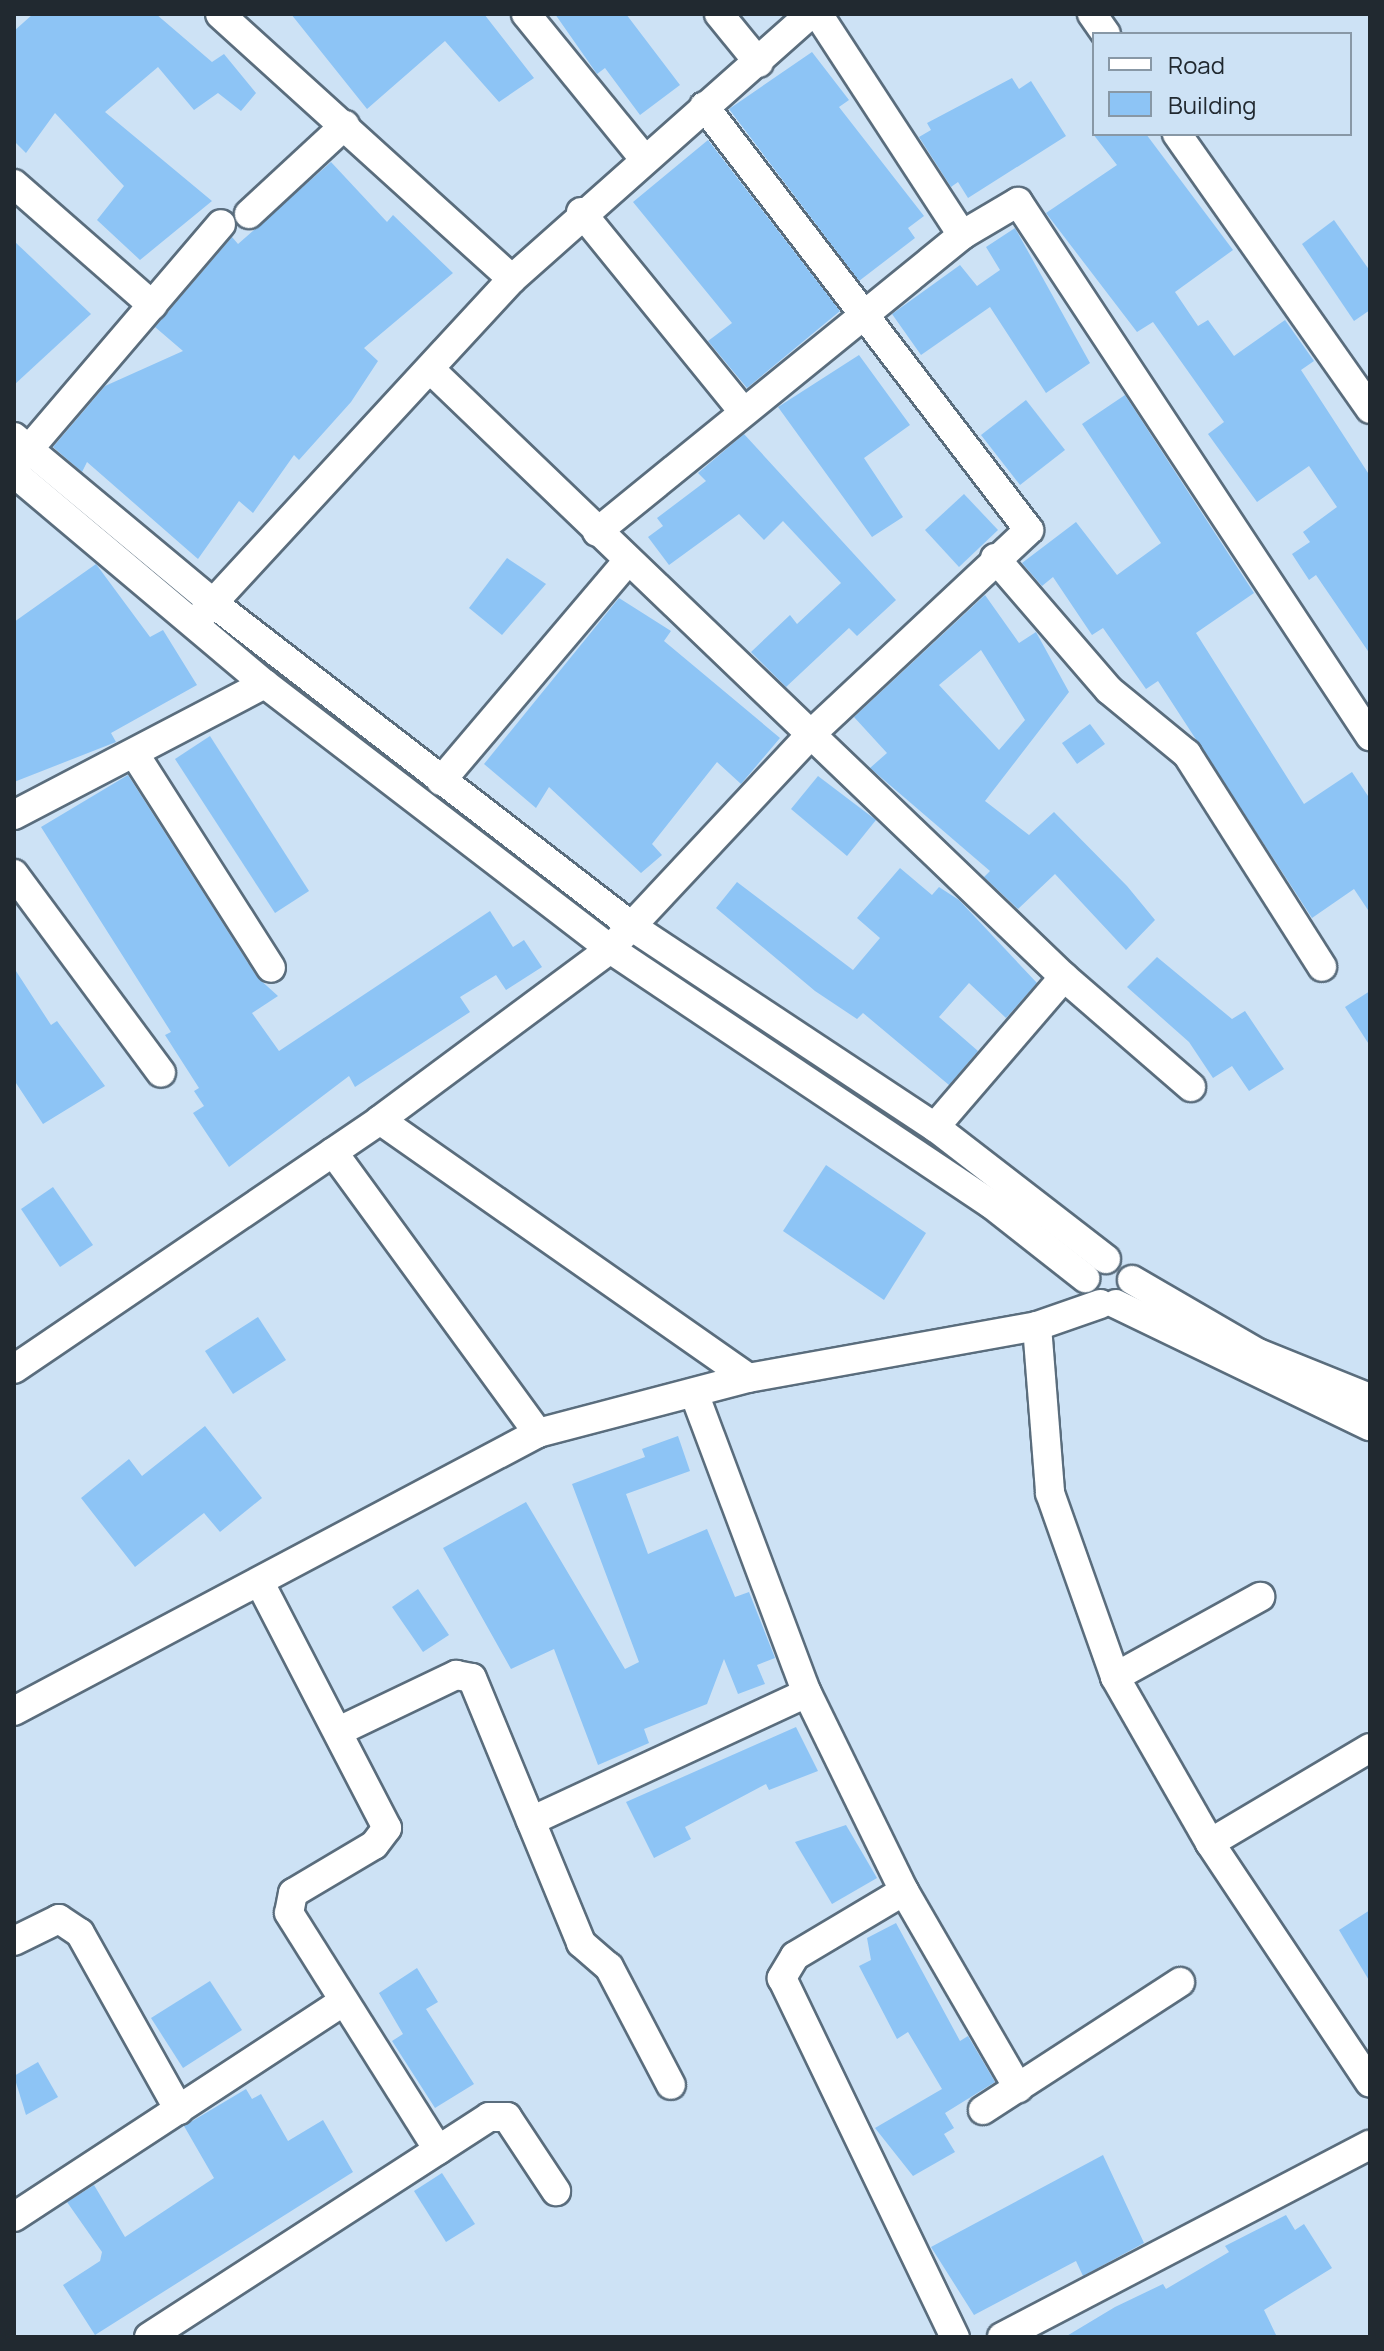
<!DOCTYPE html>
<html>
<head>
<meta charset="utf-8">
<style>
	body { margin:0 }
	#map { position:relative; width:1384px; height:2351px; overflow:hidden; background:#cde2f5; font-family:Manrope,sans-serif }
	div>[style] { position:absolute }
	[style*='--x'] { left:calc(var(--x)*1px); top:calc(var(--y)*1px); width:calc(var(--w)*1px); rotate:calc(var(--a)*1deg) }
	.building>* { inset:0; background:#8dc4f5 }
	.roads { filter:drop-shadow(2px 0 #5a6d7d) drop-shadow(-2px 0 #5a6d7d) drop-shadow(0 2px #5a6d7d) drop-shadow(0 -2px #5a6d7d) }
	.minor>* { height:28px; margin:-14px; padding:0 14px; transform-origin:14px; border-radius:14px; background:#fff }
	span { translate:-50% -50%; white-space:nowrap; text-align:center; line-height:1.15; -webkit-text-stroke:7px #cde2f5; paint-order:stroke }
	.frame { position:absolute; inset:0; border:16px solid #212930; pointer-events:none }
	.legend { position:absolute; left:1092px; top:32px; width:260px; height:104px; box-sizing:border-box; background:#cde2f5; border:2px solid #8898a6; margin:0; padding:10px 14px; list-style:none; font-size:24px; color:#212930 }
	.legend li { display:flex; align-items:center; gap:16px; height:40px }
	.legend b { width:40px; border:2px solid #8898a6 }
</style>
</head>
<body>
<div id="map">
	<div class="building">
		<div style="clip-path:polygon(33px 14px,156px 14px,212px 62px,224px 54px,256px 93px,241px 111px,218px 93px,194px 110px,158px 67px,105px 112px,212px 201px,140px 260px,97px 220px,124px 186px,55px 113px,26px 153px,14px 141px,14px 31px)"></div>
		<div style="clip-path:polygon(291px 14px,484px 14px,534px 78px,499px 102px,445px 41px,367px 109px)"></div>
		<div style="clip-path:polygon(555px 14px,626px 14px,680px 85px,640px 115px,605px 68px,597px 74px)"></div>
		<div style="clip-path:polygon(812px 52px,849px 100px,839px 107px,924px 216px,908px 228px,915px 238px,859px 281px,729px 109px)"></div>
		<div style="clip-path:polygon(1012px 78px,1019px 89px,1031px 81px,1066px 136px,968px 198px,958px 182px,951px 187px,919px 137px,931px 130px,927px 123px)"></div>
		<div style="clip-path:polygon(1093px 134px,1146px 134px,1233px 250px,1175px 292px,1198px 326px,1208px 320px,1234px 356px,1285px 320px,1314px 361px,1301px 370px,1370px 476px,1370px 654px,1316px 575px,1309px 580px,1292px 554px,1310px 542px,1303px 532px,1337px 507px,1309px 466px,1257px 502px,1208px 434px,1224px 422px,1153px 322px,1137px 332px,1046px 213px,1117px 165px)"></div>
		<div style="clip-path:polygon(708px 140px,840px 311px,747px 388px,708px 341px,732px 323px,633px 202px)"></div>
		<div style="clip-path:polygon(331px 162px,387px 222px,393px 215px,453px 273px,364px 348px,378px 361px,351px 402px,299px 460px,294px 455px,253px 513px,239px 501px,198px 559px,87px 462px,82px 472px,53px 447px,105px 386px,183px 351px,155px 327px,232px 237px,238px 244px)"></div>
		<div style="clip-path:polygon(1334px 220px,1370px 271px,1370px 310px,1354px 321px,1302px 244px)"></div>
		<div style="clip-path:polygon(1015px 228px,1090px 363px,1046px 393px,990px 307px,921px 355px,892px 314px,960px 265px,977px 286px,1000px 270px,986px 247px)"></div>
		<div style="clip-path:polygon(14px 241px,91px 314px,14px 385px)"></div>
		<div style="clip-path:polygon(859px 355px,910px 425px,864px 458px,903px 517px,872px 537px,778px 407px)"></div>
		<div style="clip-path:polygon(1125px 395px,1254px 593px,1196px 633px,1304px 804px,1352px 772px,1370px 799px,1370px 913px,1354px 889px,1312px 918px,1158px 681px,1146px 689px,1103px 628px,1092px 635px,1053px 577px,1042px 586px,1022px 563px,1076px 522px,1117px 575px,1161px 543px,1082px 424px)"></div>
		<div style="clip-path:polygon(1026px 400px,1065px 450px,1020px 485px,981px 435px)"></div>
		<div style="clip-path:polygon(744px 434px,896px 600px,857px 636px,849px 628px,786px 687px,751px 652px,790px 615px,797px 624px,841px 583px,783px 521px,764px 540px,739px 514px,669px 565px,648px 537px,663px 526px,657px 518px,706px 481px,698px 473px)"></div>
		<div style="clip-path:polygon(964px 494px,998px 530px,959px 567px,925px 530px)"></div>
		<div style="clip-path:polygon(507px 558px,546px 584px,502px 635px,469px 608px)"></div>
		<div style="clip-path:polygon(96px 564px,150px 637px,163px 630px,197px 685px,111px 733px,116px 742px,14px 782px,14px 622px)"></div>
		<div style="clip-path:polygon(evenodd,985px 595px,1019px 643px,1036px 632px,1069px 692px,985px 801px,1029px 835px,1054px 812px,1127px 886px,1155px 920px,1126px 950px,1055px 874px,1018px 909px,984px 877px,990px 871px,870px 768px,887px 753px,854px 717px,985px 595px,981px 650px,1025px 720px,999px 750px,939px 685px,981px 650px)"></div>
		<div style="clip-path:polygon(619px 598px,671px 631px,664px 641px,780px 738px,741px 784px,717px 762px,652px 844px,662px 855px,641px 873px,549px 787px,536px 808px,484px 764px)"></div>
		<div style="clip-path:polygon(1090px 724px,1105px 744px,1077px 764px,1062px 743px)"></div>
		<div style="clip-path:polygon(210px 736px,309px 891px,275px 913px,175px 759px)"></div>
		<div style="clip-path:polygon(128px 775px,257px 977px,278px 996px,252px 1013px,279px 1051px,490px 911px,513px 947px,524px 940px,542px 967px,506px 990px,496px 975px,460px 997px,470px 1012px,355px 1087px,349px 1076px,229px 1167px,193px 1113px,204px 1106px,194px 1091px,199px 1088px,165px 1035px,171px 1032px,41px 827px)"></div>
		<div style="clip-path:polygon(818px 776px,876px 820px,847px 856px,791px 809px)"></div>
		<div style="clip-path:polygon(900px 868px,932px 895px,939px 887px,959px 900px,1037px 983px,1006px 1018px,969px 983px,939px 1017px,978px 1051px,949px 1085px,863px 1013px,857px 1019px,815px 991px,716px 908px,737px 882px,853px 970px,880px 938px,857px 918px)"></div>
		<div style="clip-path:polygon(1157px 957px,1232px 1019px,1245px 1011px,1284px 1069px,1249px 1091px,1232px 1066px,1213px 1078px,1189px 1042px,1127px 987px)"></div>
		<div style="clip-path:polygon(14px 968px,51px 1025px,57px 1021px,105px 1086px,43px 1124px,14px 1080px)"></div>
		<div style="clip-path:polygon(1370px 991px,1370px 1046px,1345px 1007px)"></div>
		<div style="clip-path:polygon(826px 1165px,926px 1233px,884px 1300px,783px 1231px)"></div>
		<div style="clip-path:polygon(53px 1187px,93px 1245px,60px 1267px,21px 1209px)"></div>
		<div style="clip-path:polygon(258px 1317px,286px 1360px,233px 1394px,205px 1351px)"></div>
		<div style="clip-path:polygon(205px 1426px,262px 1498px,220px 1532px,204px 1513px,135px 1567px,81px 1498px,129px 1459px,142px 1476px)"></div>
		<div style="clip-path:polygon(678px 1436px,690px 1471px,626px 1494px,648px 1554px,707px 1529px,735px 1597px,749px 1592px,775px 1658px,757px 1665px,765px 1684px,738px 1694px,724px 1659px,707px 1704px,644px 1729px,649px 1743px,598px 1765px,554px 1649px,511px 1669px,443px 1548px,526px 1502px,625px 1669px,639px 1662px,572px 1484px,645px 1457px,642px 1449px)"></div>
		<div style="clip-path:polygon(418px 1589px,449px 1635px,423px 1652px,392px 1607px)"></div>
		<div style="clip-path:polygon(796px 1727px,818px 1771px,769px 1790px,766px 1784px,685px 1827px,691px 1839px,654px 1858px,626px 1802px)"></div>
		<div style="clip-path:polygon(846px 1825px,877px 1878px,832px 1904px,795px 1842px)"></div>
		<div style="clip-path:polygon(1370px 1910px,1370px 1982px,1339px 1930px)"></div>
		<div style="clip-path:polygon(896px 1923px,960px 2041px,968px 2036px,995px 2082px,945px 2113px,954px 2128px,944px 2134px,955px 2152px,913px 2176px,875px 2128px,942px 2089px,908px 2032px,897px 2039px,859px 1966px,871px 1960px,867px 1938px)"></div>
		<div style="clip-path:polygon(417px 1968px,438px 2002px,426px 2009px,474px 2084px,435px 2108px,392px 2041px,403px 2034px,379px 1993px)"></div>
		<div style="clip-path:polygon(210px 1981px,242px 2030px,183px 2068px,151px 2018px)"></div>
		<div style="clip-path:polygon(38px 2062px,58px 2097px,26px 2115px,14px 2076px)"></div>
		<div style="clip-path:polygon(246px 2089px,252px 2099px,261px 2094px,288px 2141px,323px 2120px,353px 2172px,95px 2335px,63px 2285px,100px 2261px,102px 2252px,67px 2202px,94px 2185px,125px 2237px,214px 2178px,184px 2126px)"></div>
		<div style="clip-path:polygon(1103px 2155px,1144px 2243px,1083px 2276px,1076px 2261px,974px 2315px,931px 2247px)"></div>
		<div style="clip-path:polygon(442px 2173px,475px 2224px,446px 2242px,414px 2191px)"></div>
		<div style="clip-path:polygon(1286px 2215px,1295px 2230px,1304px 2224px,1332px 2268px,1264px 2310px,1277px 2337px,1065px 2337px,1115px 2307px,1163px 2284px,1166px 2289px,1229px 2252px,1225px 2246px)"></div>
	</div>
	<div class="roads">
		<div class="minor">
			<div style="--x:526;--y:14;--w:183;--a:50.8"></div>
			<div style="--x:719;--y:14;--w:63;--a:50.8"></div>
			<div style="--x:818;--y:14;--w:264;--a:56.9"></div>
			<div style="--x:1092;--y:14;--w:24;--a:55"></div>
			<div style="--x:1177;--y:134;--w:336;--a:54.9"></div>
			<div style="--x:14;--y:184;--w:184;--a:41.2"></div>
			<div style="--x:581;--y:212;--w:257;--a:50.9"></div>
			<div style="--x:249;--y:214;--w:131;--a:-42.8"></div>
			<div style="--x:512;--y:279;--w:399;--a:-41.6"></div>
			<div style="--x:431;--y:370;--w:877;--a:43.8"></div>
			<div style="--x:1064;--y:977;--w:198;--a:130.7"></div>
			<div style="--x:14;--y:437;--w:259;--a:39.8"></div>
			<div style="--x:213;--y:603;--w:532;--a:37.67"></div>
			<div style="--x:634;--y:928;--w:361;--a:33.5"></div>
			<div style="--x:935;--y:1127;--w:216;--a:37.7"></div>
			<div style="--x:17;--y:463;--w:314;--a:-49.5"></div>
			<div style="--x:14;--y:473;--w:328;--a:40.1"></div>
			<div style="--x:265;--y:684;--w:435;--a:37.5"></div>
			<div style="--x:610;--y:949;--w:458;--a:33.8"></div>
			<div style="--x:991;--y:1204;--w:120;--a:38.2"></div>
			<div style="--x:597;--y:532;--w:471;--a:-39.1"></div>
			<div style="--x:962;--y:235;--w:65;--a:-30.5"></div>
			<div style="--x:1018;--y:202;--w:640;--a:56.61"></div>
			<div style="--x:995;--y:558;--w:174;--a:49.2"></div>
			<div style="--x:1109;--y:690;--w:101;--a:39.4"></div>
			<div style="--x:1187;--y:754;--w:252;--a:57.6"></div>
			<div style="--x:200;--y:617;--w:460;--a:-47.3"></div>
			<div style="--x:512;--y:279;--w:394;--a:-137.8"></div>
			<div style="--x:136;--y:756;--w:251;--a:57.5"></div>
			<div style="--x:441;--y:781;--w:287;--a:-49.7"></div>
			<div style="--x:14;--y:815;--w:283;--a:-27.6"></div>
			<div style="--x:14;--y:874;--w:247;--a:53.5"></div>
			<div style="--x:1064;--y:977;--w:168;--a:40.9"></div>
			<div style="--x:380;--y:1120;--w:449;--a:35"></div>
			<div style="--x:333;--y:1152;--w:348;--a:53.9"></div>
			<div style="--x:1132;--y:1280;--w:146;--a:30.1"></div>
			<div style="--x:1258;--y:1353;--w:121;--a:21.9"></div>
			<div style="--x:1116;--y:1304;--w:282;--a:25.7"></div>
			<div style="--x:1037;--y:1326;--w:168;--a:85.5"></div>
			<div style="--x:1050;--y:1493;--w:195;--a:70.5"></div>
			<div style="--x:1115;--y:1677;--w:191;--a:60.2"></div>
			<div style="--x:1210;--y:1843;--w:288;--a:56.3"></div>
			<div style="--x:14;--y:1369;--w:443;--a:-34.2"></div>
			<div style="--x:380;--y:1120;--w:287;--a:-36.6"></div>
			<div style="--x:610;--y:949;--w:293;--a:-46.9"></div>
			<div style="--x:810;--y:735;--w:300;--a:-43.1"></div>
			<div style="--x:1029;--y:530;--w:534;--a:-127.47"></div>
			<div style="--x:694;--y:1393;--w:321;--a:69.4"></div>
			<div style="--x:807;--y:1693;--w:220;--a:63.9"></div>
			<div style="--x:904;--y:1891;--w:228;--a:59.9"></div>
			<div style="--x:260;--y:1583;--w:276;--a:62.6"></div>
			<div style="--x:387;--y:1828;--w:21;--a:127"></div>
			<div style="--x:374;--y:1845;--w:94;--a:149.3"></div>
			<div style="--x:293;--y:1893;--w:20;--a:101"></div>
			<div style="--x:289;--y:1913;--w:280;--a:57.8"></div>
			<div style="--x:1115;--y:1677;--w:166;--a:-28.9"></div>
			<div style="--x:14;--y:1711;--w:593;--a:-27.95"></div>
			<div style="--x:538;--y:1433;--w:217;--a:-14.7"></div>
			<div style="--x:748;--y:1378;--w:294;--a:-10.2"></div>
			<div style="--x:1037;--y:1326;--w:67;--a:-19.2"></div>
			<div style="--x:339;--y:1731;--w:130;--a:-25.6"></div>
			<div style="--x:456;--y:1675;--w:16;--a:11"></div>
			<div style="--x:472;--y:1678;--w:287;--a:67.6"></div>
			<div style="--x:581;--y:1943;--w:37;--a:41"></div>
			<div style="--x:609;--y:1967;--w:133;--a:62.3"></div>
			<div style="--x:531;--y:1821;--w:304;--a:-24.9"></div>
			<div style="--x:1210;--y:1843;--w:186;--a:-30.7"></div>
			<div style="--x:904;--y:1891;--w:127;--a:149.2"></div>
			<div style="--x:795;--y:1956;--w:26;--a:121"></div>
			<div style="--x:782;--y:1978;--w:399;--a:64.3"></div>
			<div style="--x:14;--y:1941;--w:50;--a:-26.1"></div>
			<div style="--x:59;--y:1919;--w:25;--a:34"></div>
			<div style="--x:80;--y:1933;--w:203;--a:60.8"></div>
			<div style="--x:983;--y:2110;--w:235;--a:-33"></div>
			<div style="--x:14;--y:2217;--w:393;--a:-33.2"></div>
			<div style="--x:149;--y:2337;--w:405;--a:-32.9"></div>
			<div style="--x:489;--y:2117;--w:18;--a:0"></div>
			<div style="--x:507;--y:2117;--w:89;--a:56.5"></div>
			<div style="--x:1002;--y:2337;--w:415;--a:-27.6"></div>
		</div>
	</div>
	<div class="frame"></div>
	<ul class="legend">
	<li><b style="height:10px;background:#fff"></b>Road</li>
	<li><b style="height:22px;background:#8dc4f5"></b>Building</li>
	</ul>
</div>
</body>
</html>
